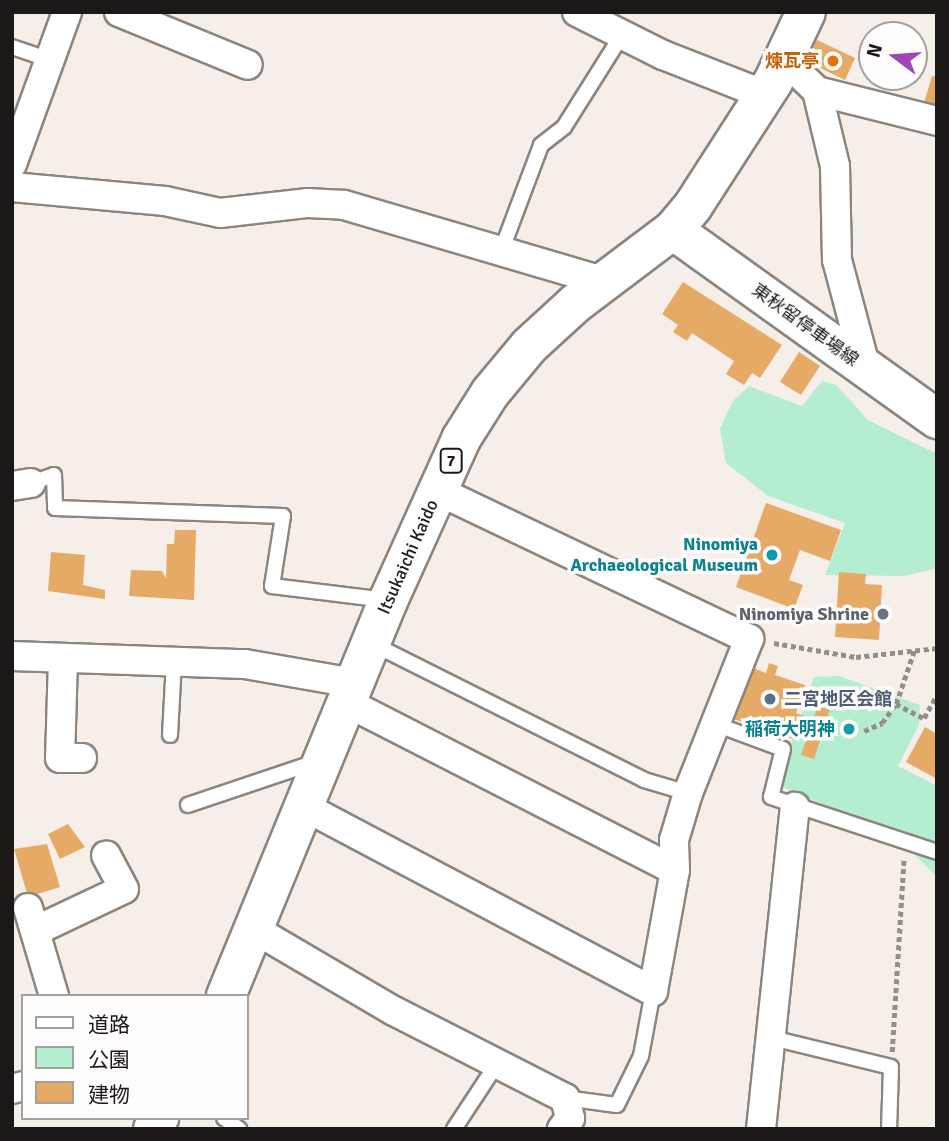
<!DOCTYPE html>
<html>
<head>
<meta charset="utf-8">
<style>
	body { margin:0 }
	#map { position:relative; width:949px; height:1141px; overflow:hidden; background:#f5eee9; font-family:Signika,"Noto Sans JP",sans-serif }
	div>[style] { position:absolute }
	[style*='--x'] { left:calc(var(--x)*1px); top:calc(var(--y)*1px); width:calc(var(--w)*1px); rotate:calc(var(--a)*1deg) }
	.green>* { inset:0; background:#b4edcf }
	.building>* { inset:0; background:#e5ab66 }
	.path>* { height:4.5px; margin-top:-2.25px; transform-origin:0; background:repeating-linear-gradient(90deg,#948e8b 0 5px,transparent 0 8.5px) }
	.roads { filter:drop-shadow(2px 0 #8b8580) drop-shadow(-2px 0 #8b8580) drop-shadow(0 2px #8b8580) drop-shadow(0 -2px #8b8580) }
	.service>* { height:14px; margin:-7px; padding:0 7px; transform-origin:7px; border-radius:7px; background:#fff }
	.minor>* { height:28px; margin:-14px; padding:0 14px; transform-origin:14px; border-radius:14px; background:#fff }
	.secondary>* { height:38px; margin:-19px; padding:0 19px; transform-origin:19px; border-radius:19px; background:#fff }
	.primary>* { height:38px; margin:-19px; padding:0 19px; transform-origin:19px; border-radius:19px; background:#fff }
	.dots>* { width:19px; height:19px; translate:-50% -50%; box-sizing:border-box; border:4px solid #fefdfc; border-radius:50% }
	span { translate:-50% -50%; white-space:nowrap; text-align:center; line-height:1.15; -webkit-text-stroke:7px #fefdfc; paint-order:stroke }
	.shield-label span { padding:2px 5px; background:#fefdfc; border:2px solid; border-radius:5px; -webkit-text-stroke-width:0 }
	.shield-label { font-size:16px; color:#1b1817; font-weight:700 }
	.food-label { font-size:18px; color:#c56008; font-weight:700 }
	.right { translate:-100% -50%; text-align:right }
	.street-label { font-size:18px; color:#1b1817 }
	.culture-label { font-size:18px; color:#0d838f; font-weight:700 }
	.worship-label { font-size:18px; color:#5b616d; font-weight:700 }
	.service-label { font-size:18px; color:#4e5e75; font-weight:700 }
	.left { translate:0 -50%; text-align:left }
	.frame { position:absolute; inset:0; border:14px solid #1b1817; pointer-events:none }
	.legend { position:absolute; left:21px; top:994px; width:228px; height:126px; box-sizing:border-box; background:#fefdfc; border:2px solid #a3a1a0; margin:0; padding:9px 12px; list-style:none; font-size:21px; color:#1b1817 }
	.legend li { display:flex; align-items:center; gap:14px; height:35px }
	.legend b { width:35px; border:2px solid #a3a1a0 }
	.north { position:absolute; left:858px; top:21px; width:70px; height:70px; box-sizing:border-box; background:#fefdfc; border:2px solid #a3a1a0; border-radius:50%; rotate:286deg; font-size:19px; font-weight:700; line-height:28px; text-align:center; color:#1b1817 }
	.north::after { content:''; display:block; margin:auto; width:24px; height:32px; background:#9f48b5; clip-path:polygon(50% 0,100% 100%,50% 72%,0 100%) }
</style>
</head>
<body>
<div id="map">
	<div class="green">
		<div style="clip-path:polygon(822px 381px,836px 385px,868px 420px,937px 454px,937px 568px,904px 576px,825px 575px,845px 523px,768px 496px,726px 463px,720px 428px,733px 401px,749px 386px,802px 406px)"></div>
		<div style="clip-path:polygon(839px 676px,920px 705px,919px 725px,898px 766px,937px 786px,937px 877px,894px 834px,777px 785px,814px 677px)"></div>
	</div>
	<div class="building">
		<div style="clip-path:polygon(817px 40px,855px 58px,845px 80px,806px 61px)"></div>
		<div style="clip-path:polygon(932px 76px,937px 77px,937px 110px,923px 106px)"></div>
		<div style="clip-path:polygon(683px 282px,782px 345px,760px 378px,752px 373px,744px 385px,726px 374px,734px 361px,692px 333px,687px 341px,673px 332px,678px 325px,662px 314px)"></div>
		<div style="clip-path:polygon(799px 352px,820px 366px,801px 395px,780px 382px)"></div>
		<div style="clip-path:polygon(766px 503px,841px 530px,830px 561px,800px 550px,789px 580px,803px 585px,794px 609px,736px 587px)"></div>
		<div style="clip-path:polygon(175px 530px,196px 530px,194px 600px,129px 596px,131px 570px,162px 571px,166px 578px,167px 544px,174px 544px)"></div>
		<div style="clip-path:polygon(51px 552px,85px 555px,83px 585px,105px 590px,105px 599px,48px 591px)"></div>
		<div style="clip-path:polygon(839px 572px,866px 574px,865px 584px,882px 585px,879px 640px,835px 637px)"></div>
		<div style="clip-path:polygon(769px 663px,778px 666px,775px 675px,805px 685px,796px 713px,804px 716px,796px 740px,733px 719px,751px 667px,766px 673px)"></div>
		<div style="clip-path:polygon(818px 706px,830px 710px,814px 759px,801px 755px)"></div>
		<div style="clip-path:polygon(925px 727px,937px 734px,937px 779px,906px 762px)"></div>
		<div style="clip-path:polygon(68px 824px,85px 847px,60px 859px,48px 834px)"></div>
		<div style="clip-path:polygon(47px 844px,60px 887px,28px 897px,14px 849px)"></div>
	</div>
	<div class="path">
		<div style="--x:774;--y:643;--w:83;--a:9.7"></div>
		<div style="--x:856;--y:657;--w:81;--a:-6.3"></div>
		<div style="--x:896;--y:704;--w:31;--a:27"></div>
		<div style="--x:924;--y:718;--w:26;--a:-61"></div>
		<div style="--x:864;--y:731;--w:20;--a:-24"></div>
		<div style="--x:882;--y:723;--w:24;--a:-54"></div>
		<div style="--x:896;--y:704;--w:56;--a:-71.2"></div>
		<div style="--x:892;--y:1052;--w:194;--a:-86.5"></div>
	</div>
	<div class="roads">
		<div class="service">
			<div style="--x:12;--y:47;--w:40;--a:18.9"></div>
			<div style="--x:502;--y:249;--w:111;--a:-69.4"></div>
			<div style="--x:541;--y:145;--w:29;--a:-38"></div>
			<div style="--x:564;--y:127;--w:109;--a:-57.8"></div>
			<div style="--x:31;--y:483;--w:24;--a:-19"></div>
			<div style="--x:54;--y:475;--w:33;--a:88"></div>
			<div style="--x:55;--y:508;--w:228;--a:2"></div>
			<div style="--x:283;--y:516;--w:71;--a:98.9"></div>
			<div style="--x:272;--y:586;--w:115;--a:7"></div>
			<div style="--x:373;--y:644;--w:303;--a:26.6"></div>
			<div style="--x:644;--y:780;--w:46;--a:16.5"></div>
			<div style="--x:715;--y:724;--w:72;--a:20.2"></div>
			<div style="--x:783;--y:749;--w:49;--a:104"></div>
			<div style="--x:771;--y:797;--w:175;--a:18.3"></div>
			<div style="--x:170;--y:735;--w:74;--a:-86.9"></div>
			<div style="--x:188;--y:805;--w:135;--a:-18.6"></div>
			<div style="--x:772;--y:1038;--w:122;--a:13.7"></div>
			<div style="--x:891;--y:1067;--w:62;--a:91.8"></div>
			<div style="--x:565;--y:1098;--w:52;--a:7.7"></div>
			<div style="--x:617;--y:1105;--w:55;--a:-63.9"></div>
			<div style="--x:641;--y:1056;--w:66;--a:-79.5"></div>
			<div style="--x:224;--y:1118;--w:19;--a:36"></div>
			<div style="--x:454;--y:1129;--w:77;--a:-56.7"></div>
		</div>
		<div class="minor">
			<div style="--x:119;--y:12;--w:139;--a:22.3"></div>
			<div style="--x:577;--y:12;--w:96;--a:26.6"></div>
			<div style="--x:663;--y:55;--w:110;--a:21.4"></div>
			<div style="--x:784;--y:59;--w:46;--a:44.1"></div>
			<div style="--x:817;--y:91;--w:124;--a:14"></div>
			<div style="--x:817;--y:91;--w:77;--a:76.5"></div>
			<div style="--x:835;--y:166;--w:94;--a:88.8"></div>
			<div style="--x:837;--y:260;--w:113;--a:75.1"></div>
			<div style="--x:12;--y:164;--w:162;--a:-70.1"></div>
			<div style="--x:12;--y:187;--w:154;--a:5.2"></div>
			<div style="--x:165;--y:201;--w:56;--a:12.3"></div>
			<div style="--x:220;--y:213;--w:89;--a:-6.5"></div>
			<div style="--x:308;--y:203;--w:36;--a:3"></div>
			<div style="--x:344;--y:205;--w:273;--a:16.4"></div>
			<div style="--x:12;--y:486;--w:19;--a:-9"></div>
			<div style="--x:12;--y:656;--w:233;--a:2"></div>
			<div style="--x:245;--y:664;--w:111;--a:9.9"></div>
			<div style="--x:63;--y:659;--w:99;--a:91.7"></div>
			<div style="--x:60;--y:758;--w:22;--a:0"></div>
			<div style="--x:346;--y:702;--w:369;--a:27.1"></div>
			<div style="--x:305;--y:807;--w:394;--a:27.9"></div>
			<div style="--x:653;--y:991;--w:123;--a:-79.7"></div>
			<div style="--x:675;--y:870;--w:30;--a:-92"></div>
			<div style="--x:674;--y:840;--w:49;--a:-73.4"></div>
			<div style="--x:688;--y:793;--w:166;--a:-68.4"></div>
			<div style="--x:749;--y:639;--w:346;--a:-154.5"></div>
			<div style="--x:28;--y:908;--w:92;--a:73.5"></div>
			<div style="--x:254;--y:929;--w:162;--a:30.4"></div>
			<div style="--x:394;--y:1011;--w:192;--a:27"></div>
			<div style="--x:565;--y:1098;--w:21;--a:76"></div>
			<div style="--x:570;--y:1118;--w:14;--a:126"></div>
			<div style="--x:35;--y:931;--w:98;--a:-25.3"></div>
			<div style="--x:124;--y:889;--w:38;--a:-118"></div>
			<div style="--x:12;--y:1089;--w:11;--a:-15"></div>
			<div style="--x:761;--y:1129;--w:324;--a:-84"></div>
		</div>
		<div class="secondary">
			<div style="--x:673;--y:230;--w:325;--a:35.6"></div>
		</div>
		<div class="primary">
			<div style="--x:226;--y:996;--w:427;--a:-67.7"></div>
			<div style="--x:388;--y:601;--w:178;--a:-65.7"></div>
			<div style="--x:461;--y:439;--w:54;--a:-57.8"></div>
			<div style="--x:490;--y:393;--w:61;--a:-50.3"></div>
			<div style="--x:529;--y:346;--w:64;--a:-42.5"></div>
			<div style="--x:576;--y:303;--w:121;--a:-37"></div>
			<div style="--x:673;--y:230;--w:31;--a:-50"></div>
			<div style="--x:693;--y:206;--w:148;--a:-57.2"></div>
			<div style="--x:773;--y:82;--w:77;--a:-64.8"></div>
			<div style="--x:153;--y:1129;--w:13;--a:-61"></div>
		</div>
	</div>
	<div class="dots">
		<div style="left:833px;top:61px;background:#e8710a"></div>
		<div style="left:772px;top:555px;background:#0f9aa8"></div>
		<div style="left:883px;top:614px;background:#6b7280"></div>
		<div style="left:770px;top:699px;background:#5c6f8a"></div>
		<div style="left:849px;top:729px;background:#0f9aa8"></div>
	</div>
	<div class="shield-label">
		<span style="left:451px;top:461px">7</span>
	</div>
	<div class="food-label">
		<span class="right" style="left:819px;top:61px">煉瓦亭</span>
	</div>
	<div class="street-label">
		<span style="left:805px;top:325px;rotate:36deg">東秋留停車場線</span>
		<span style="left:408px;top:557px;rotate:-66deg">Itsukaichi Kaido</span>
	</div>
	<div class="culture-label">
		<span class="right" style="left:758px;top:555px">Ninomiya<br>Archaeological Museum</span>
		<span class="right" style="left:835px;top:729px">稲荷大明神</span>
	</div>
	<div class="worship-label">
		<span class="right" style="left:869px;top:614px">Ninomiya Shrine</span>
	</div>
	<div class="service-label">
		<span class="left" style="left:784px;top:699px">二宮地区会館</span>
	</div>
	<div class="frame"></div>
	<ul class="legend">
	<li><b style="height:9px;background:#fff"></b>道路</li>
	<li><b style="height:19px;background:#b4edcf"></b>公園</li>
	<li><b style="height:19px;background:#e5ab66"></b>建物</li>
	</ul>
	<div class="north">N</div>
</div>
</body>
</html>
